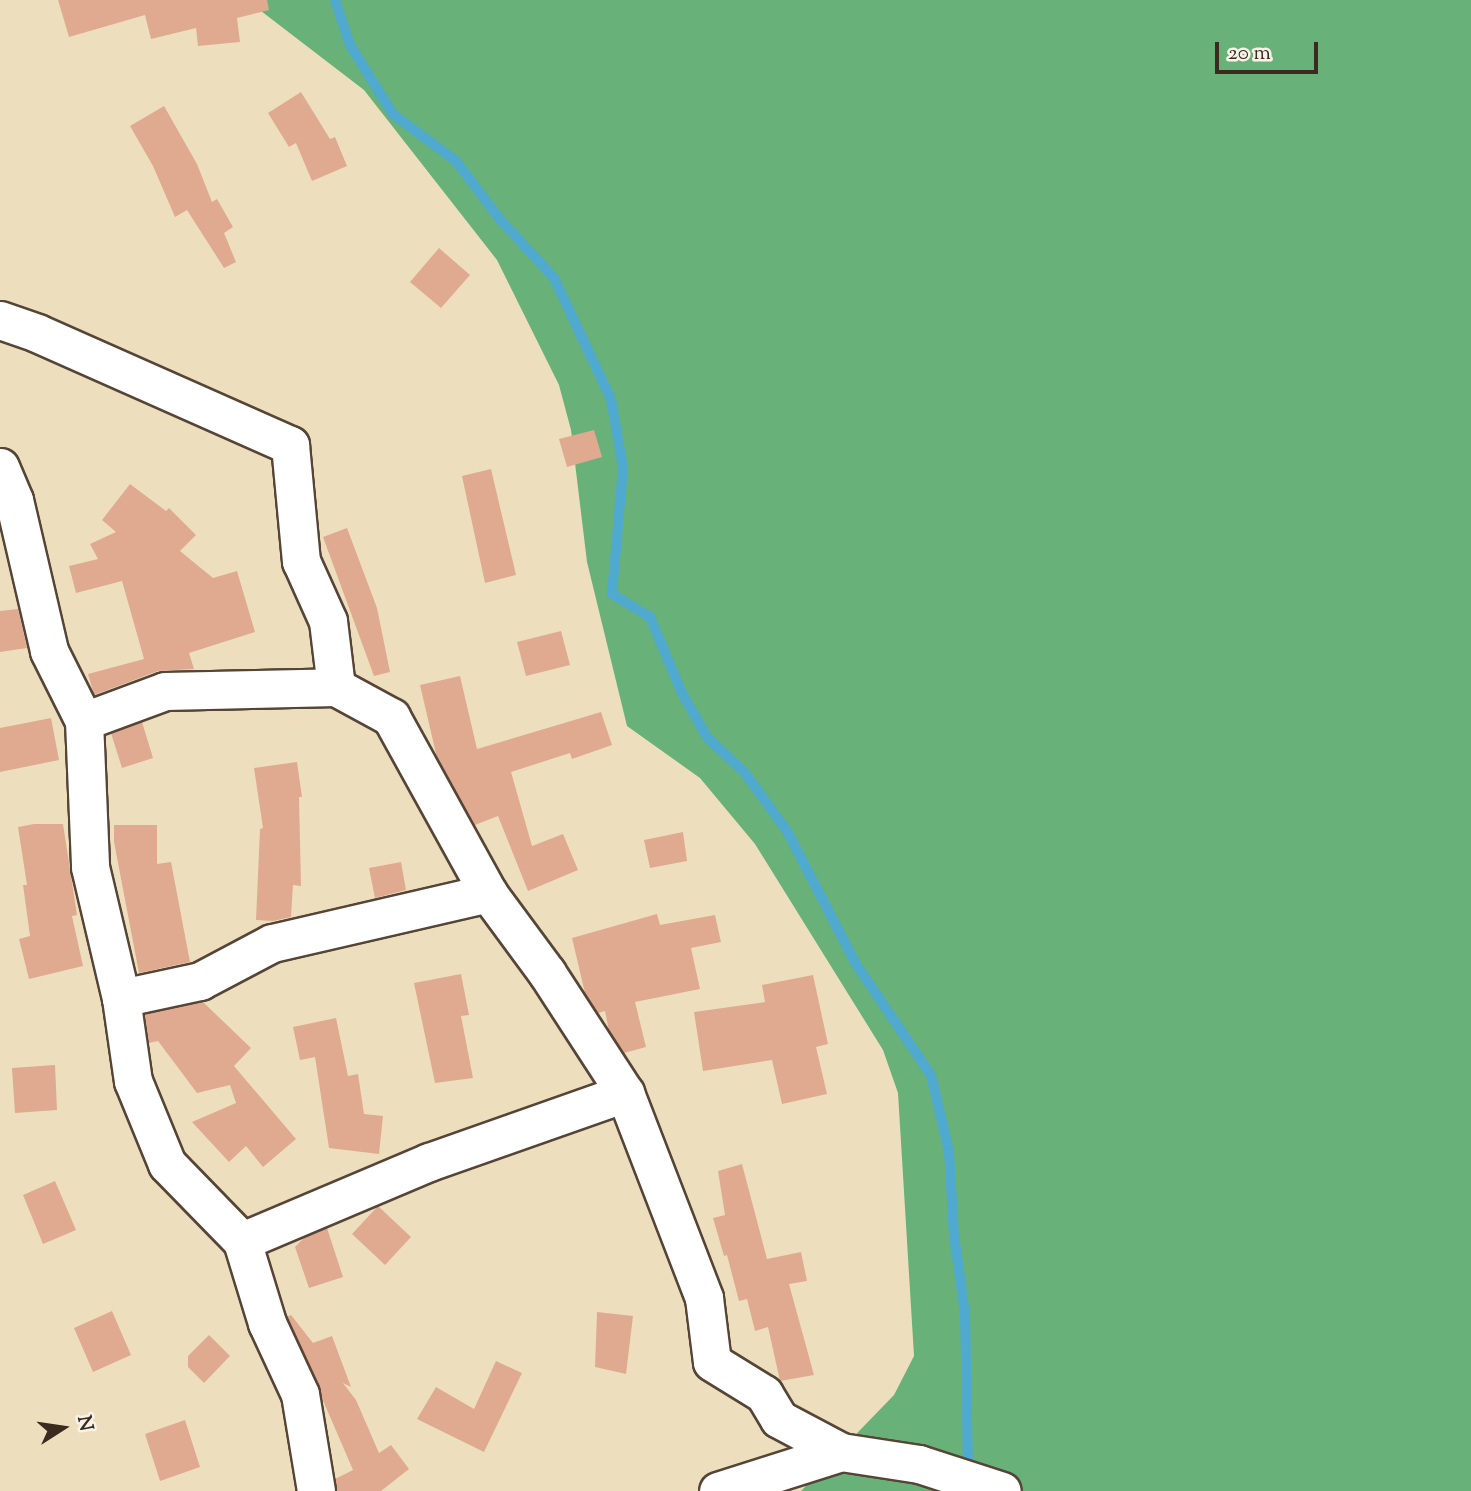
<!DOCTYPE html>
<html>
<head>
<meta charset="utf-8">
<style>
	body { margin:0 }
	#map { position:relative; width:1471px; height:1491px; overflow:hidden; background:#eddfbe; font-family:"Sorts Mill Goudy",serif }
	div>[style] { position:absolute }
	[style*='--x'] { left:calc(var(--x)*1px); top:calc(var(--y)*1px); width:calc(var(--w)*1px); rotate:calc(var(--a)*1deg) }
	.forest>* { inset:0; background:#68b27a }
	.stream>* { height:10px; margin:-5px; padding:0 5px; transform-origin:5px; border-radius:5px; background:#50a9ce }
	.building>* { inset:0; background:#e0aa91 }
	.roads { filter:drop-shadow(2px 0 #564536) drop-shadow(-2px 0 #564536) drop-shadow(0 2px #564536) drop-shadow(0 -2px #564536) }
	.minor>* { height:37px; margin:-18.5px; padding:0 18.5px; transform-origin:18.5px; border-radius:18.5px; background:#fff }
	span { translate:-50% -50%; white-space:nowrap; text-align:center; line-height:1.15; -webkit-text-stroke:5px #f7f3e8; paint-order:stroke }
	.north { position:absolute; left:28px; top:1393px; width:70px; height:70px; -webkit-text-stroke:5px #f7f3e8; paint-order:stroke; rotate:78deg; font-size:19px; font-weight:700; line-height:28px; text-align:center; color:#3b2a1e }
	.north::after { content:''; display:block; margin:auto; width:24px; height:32px; background:#3b2a1e; clip-path:polygon(50% 0,100% 100%,50% 72%,0 100%) }
	.scale { position:absolute; left:1215px; top:42px; width:103px; height:32px; box-sizing:border-box; border:4px solid #3b2a1e; border-top:0; padding-left:9px; font-size:21px; line-height:24px; white-space:nowrap; color:#3b2a1e; -webkit-text-stroke:5px #f7f3e8; paint-order:stroke }
</style>
</head>
<body>
<div id="map">
	<div class="forest">
		<div style="clip-path:polygon(262px 0,1471px 0,1471px 1491px,801px 1491px,894px 1395px,914px 1356px,898px 1093px,883px 1050px,755px 844px,700px 778px,627px 726px,587px 562px,571px 430px,559px 385px,497px 260px,364px 90px,261px 11px)"></div>
	</div>
	<div class="stream">
		<div style="--x:335;--y:0;--w:47;--a:71.6"></div>
		<div style="--x:350;--y:45;--w:81;--a:58.1"></div>
		<div style="--x:393;--y:114;--w:79;--a:36.7"></div>
		<div style="--x:456;--y:161;--w:71;--a:53"></div>
		<div style="--x:499;--y:218;--w:81;--a:47.5"></div>
		<div style="--x:554;--y:278;--w:134;--a:64.8"></div>
		<div style="--x:611;--y:399;--w:70;--a:80.1"></div>
		<div style="--x:623;--y:468;--w:126;--a:95"></div>
		<div style="--x:612;--y:594;--w:44;--a:31.2"></div>
		<div style="--x:650;--y:617;--w:82;--a:67.2"></div>
		<div style="--x:682;--y:693;--w:51;--a:60.4"></div>
		<div style="--x:707;--y:737;--w:52;--a:43.5"></div>
		<div style="--x:745;--y:773;--w:72;--a:54.1"></div>
		<div style="--x:787;--y:831;--w:150;--a:62.6"></div>
		<div style="--x:856;--y:964;--w:134;--a:56"></div>
		<div style="--x:931;--y:1075;--w:79;--a:76.8"></div>
		<div style="--x:949;--y:1152;--w:83;--a:86.6"></div>
		<div style="--x:954;--y:1235;--w:79;--a:82"></div>
		<div style="--x:965;--y:1313;--w:161;--a:88.9"></div>
	</div>
	<div class="building">
		<div style="clip-path:polygon(58px 0,267px 0,269px 10px,237px 18px,240px 42px,198px 46px,196px 28px,151px 39px,145px 15px,69px 37px)"></div>
		<div style="clip-path:polygon(301px 92px,330px 139px,335px 137px,347px 166px,312px 181px,296px 143px,289px 147px,268px 113px)"></div>
		<div style="clip-path:polygon(164px 106px,197px 164px,212px 202px,217px 199px,233px 227px,224px 233px,236px 262px,224px 268px,187px 210px,175px 217px,153px 166px,130px 126px)"></div>
		<div style="clip-path:polygon(439px 248px,470px 275px,441px 308px,410px 282px)"></div>
		<div style="clip-path:polygon(594px 430px,602px 457px,567px 467px,559px 439px)"></div>
		<div style="clip-path:polygon(491px 469px,516px 575px,485px 583px,462px 476px)"></div>
		<div style="clip-path:polygon(130px 484px,166px 511px,169px 508px,196px 535px,180px 551px,213px 578px,237px 571px,255px 632px,189px 653px,194px 669px,158px 671px,94px 695px,88px 674px,144px 659px,122px 581px,76px 593px,69px 566px,98px 559px,90px 544px,116px 532px,102px 520px)"></div>
		<div style="clip-path:polygon(347px 528px,377px 608px,390px 672px,374px 676px,323px 537px)"></div>
		<div style="clip-path:polygon(18px 609px,27px 648px,0 652px,0 611px)"></div>
		<div style="clip-path:polygon(561px 631px,570px 665px,526px 676px,517px 642px)"></div>
		<div style="clip-path:polygon(460px 676px,477px 749px,601px 712px,612px 745px,572px 759px,570px 753px,511px 772px,532px 846px,563px 834px,578px 870px,528px 891px,498px 816px,475px 825px,437px 758px,420px 685px)"></div>
		<div style="clip-path:polygon(51px 718px,59px 760px,0 772px,0 728px)"></div>
		<div style="clip-path:polygon(142px 722px,153px 758px,122px 768px,111px 733px)"></div>
		<div style="clip-path:polygon(297px 762px,302px 797px,299px 797px,301px 886px,293px 885px,291px 917px,273px 921px,256px 920px,260px 829px,263px 828px,254px 768px)"></div>
		<div style="clip-path:polygon(34px 824px,63px 824px,77px 915px,72px 916px,83px 966px,29px 979px,19px 939px,30px 936px,23px 885px,27px 885px,18px 827px)"></div>
		<div style="clip-path:polygon(114px 825px,157px 825px,157px 864px,171px 862px,190px 962px,139px 973px,114px 842px)"></div>
		<div style="clip-path:polygon(683px 832px,687px 861px,650px 868px,644px 840px)"></div>
		<div style="clip-path:polygon(401px 862px,406px 890px,375px 898px,369px 868px)"></div>
		<div style="clip-path:polygon(657px 914px,660px 925px,715px 915px,721px 942px,691px 948px,700px 989px,635px 1002px,646px 1047px,624px 1053px,609px 1031px,605px 1011px,598px 1013px,585px 993px,572px 938px)"></div>
		<div style="clip-path:polygon(461px 974px,469px 1015px,461px 1016px,473px 1078px,435px 1083px,414px 983px)"></div>
		<div style="clip-path:polygon(813px 975px,828px 1044px,816px 1047px,827px 1094px,782px 1104px,772px 1060px,703px 1071px,694px 1012px,765px 1002px,762px 985px)"></div>
		<div style="clip-path:polygon(203px 1002px,251px 1048px,234px 1066px,296px 1139px,263px 1167px,246px 1146px,229px 1162px,192px 1122px,236px 1103px,230px 1085px,197px 1093px,158px 1041px,149px 1043px,145px 1014px)"></div>
		<div style="clip-path:polygon(336px 1018px,348px 1076px,358px 1074px,364px 1114px,383px 1116px,379px 1154px,329px 1148px,315px 1057px,300px 1060px,293px 1027px)"></div>
		<div style="clip-path:polygon(55px 1065px,57px 1110px,15px 1113px,12px 1068px)"></div>
		<div style="clip-path:polygon(742px 1164px,767px 1259px,801px 1252px,807px 1281px,789px 1284px,814px 1375px,780px 1381px,768px 1327px,755px 1331px,747px 1299px,739px 1301px,727px 1255px,724px 1256px,713px 1218px,725px 1215px,718px 1171px)"></div>
		<div style="clip-path:polygon(55px 1181px,76px 1230px,43px 1244px,23px 1195px)"></div>
		<div style="clip-path:polygon(378px 1206px,411px 1237px,385px 1265px,352px 1234px)"></div>
		<div style="clip-path:polygon(327px 1228px,343px 1277px,309px 1288px,295px 1247px,305px 1237px)"></div>
		<div style="clip-path:polygon(112px 1311px,131px 1355px,93px 1372px,74px 1328px)"></div>
		<div style="clip-path:polygon(597px 1312px,633px 1316px,626px 1374px,595px 1367px)"></div>
		<div style="clip-path:polygon(291px 1315px,313px 1343px,332px 1336px,351px 1387px,343px 1383px,356px 1400px,379px 1453px,391px 1445px,409px 1469px,381px 1491px,336px 1491px,335px 1479px,353px 1470px,287px 1317px)"></div>
		<div style="clip-path:polygon(209px 1335px,230px 1356px,204px 1383px,188px 1367px,188px 1356px)"></div>
		<div style="clip-path:polygon(496px 1361px,522px 1373px,484px 1452px,417px 1419px,436px 1387px,474px 1409px)"></div>
		<div style="clip-path:polygon(185px 1420px,200px 1467px,160px 1481px,145px 1434px)"></div>
	</div>
	<div class="roads">
		<div class="minor">
			<div style="--x:0;--y:320;--w:39;--a:19"></div>
			<div style="--x:37;--y:333;--w:277;--a:23.9"></div>
			<div style="--x:290;--y:445;--w:117;--a:84.6"></div>
			<div style="--x:301;--y:561;--w:66;--a:65.8"></div>
			<div style="--x:328;--y:621;--w:66;--a:83.1"></div>
			<div style="--x:336;--y:687;--w:63;--a:28.6"></div>
			<div style="--x:391;--y:717;--w:201;--a:61.1"></div>
			<div style="--x:488;--y:893;--w:99;--a:53.6"></div>
			<div style="--x:547;--y:973;--w:143;--a:57"></div>
			<div style="--x:625;--y:1093;--w:220;--a:68.9"></div>
			<div style="--x:704;--y:1298;--w:64;--a:82.9"></div>
			<div style="--x:712;--y:1362;--w:61;--a:31.6"></div>
			<div style="--x:764;--y:1394;--w:29;--a:59"></div>
			<div style="--x:779;--y:1419;--w:70;--a:28"></div>
			<div style="--x:841;--y:1452;--w:79;--a:8.7"></div>
			<div style="--x:919;--y:1464;--w:87;--a:18"></div>
			<div style="--x:0;--y:467;--w:36;--a:67"></div>
			<div style="--x:14;--y:500;--w:155;--a:76.9"></div>
			<div style="--x:49;--y:651;--w:78;--a:63.4"></div>
			<div style="--x:84;--y:721;--w:146;--a:87.6"></div>
			<div style="--x:90;--y:867;--w:135;--a:76.7"></div>
			<div style="--x:121;--y:998;--w:84;--a:81.8"></div>
			<div style="--x:133;--y:1081;--w:90;--a:67.7"></div>
			<div style="--x:167;--y:1164;--w:107;--a:45.8"></div>
			<div style="--x:242;--y:1241;--w:86;--a:73"></div>
			<div style="--x:267;--y:1323;--w:78;--a:65.1"></div>
			<div style="--x:300;--y:1394;--w:98;--a:80.6"></div>
			<div style="--x:84;--y:721;--w:86;--a:-20.3"></div>
			<div style="--x:165;--y:691;--w:171;--a:-1.3"></div>
			<div style="--x:121;--y:998;--w:81;--a:-12.1"></div>
			<div style="--x:200;--y:981;--w:81;--a:-27.8"></div>
			<div style="--x:272;--y:943;--w:222;--a:-13"></div>
			<div style="--x:242;--y:1241;--w:203;--a:-22.9"></div>
			<div style="--x:429;--y:1162;--w:208;--a:-19.4"></div>
			<div style="--x:718;--y:1491;--w:129;--a:-17.6"></div>
		</div>
	</div>
	<div class="north">N</div>
	<div class="scale">20 m</div>
</div>
</body>
</html>
